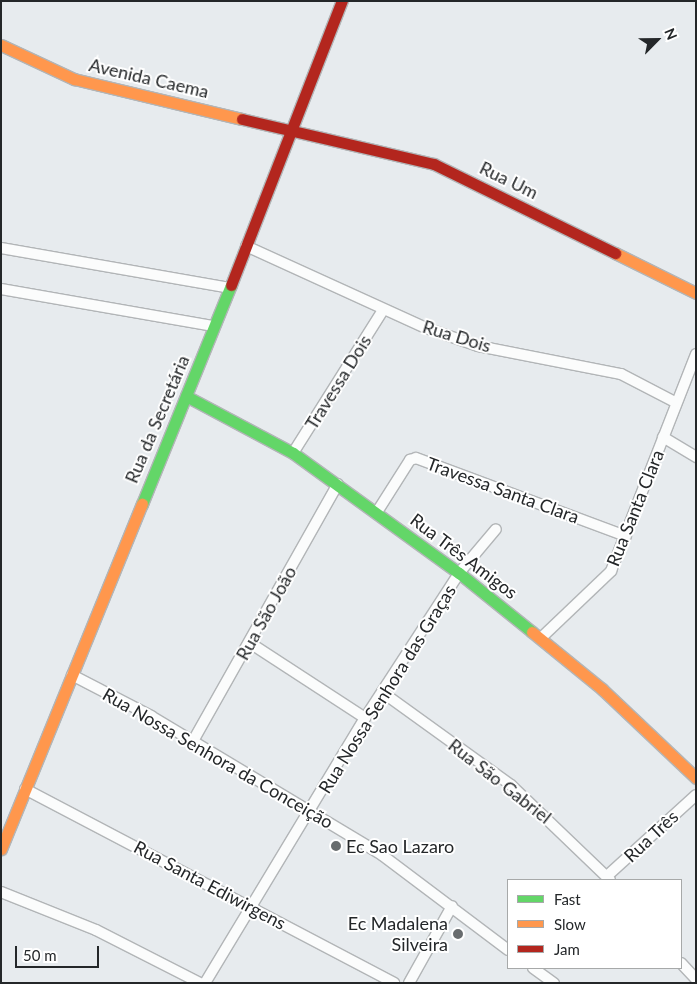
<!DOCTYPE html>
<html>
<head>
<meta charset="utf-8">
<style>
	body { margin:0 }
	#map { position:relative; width:697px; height:984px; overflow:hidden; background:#e7ebee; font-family:Lato,sans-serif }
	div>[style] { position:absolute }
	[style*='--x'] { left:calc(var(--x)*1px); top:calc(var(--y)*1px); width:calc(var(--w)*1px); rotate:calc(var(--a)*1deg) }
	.roads { filter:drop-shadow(1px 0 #b2b5b7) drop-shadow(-1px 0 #b2b5b7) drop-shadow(0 1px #b2b5b7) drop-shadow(0 -1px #b2b5b7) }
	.street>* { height:10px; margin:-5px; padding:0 5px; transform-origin:5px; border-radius:5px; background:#fbfcfc }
	.fast>* { height:11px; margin:-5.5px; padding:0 5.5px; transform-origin:5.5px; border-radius:5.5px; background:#63d668 }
	.slow>* { height:11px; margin:-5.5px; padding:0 5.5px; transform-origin:5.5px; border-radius:5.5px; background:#ff974d }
	.jam>* { height:11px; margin:-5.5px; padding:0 5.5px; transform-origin:5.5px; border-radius:5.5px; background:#b3261e }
	.dots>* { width:14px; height:14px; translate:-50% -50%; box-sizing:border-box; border:2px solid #fff; border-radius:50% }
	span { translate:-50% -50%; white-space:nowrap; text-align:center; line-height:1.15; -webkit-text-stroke:4px #fff; paint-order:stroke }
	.street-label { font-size:18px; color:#242729 }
	.poi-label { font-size:18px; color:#242729 }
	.left { translate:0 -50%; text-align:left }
	.right { translate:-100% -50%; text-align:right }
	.frame { position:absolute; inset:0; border:2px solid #242729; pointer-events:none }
	.legend { position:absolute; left:507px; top:879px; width:175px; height:90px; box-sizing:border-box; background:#fff; border:1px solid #a7a9a9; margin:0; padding:6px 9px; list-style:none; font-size:15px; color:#242729 }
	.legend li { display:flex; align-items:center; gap:10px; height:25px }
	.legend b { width:25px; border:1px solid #a7a9a9 }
	.north { position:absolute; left:632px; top:15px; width:50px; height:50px; -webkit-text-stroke:4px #fff; paint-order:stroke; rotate:67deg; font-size:14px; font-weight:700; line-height:20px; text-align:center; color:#242729 }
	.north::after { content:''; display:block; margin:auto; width:18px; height:22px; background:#242729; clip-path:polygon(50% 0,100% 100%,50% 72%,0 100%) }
	.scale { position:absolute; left:15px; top:946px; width:84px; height:22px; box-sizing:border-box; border:2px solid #242729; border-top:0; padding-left:6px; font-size:15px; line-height:18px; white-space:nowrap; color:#242729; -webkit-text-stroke:4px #fff; paint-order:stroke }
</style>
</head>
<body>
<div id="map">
	<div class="roads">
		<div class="street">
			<div style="--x:246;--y:246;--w:198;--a:24.5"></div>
			<div style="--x:426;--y:328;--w:55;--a:19.1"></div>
			<div style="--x:478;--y:346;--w:146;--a:11.1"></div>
			<div style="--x:621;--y:374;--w:61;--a:27.4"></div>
			<div style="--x:1;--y:248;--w:232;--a:9.9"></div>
			<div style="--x:1;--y:289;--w:216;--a:9.9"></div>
			<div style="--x:663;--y:437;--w:39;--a:31"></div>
			<div style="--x:293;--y:453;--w:169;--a:-57.8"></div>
			<div style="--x:377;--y:512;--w:62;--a:-57.6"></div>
			<div style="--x:410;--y:460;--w:6;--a:-18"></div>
			<div style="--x:416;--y:458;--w:224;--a:20.4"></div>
			<div style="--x:541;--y:638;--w:97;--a:-43.7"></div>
			<div style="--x:611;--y:571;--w:233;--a:-68.6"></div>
			<div style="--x:250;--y:643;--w:137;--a:33.1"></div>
			<div style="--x:72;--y:675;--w:89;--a:27.4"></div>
			<div style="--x:151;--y:716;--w:270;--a:31"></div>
			<div style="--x:382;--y:855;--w:158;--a:37"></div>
			<div style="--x:382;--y:692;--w:159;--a:35.8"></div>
			<div style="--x:511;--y:785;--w:137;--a:43.8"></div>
			<div style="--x:193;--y:741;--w:295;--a:-60.6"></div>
			<div style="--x:25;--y:789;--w:417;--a:27.7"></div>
			<div style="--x:607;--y:876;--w:120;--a:-42.3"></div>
			<div style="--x:1;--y:892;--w:102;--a:21.8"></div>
			<div style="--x:96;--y:930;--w:117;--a:27"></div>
			<div style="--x:681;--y:963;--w:22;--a:47"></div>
			<div style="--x:533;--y:968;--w:26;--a:36"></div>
			<div style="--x:205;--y:983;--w:310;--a:-58.9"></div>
			<div style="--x:365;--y:718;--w:173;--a:-57"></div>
			<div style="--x:459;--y:573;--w:57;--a:-49.9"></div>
			<div style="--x:409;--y:983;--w:88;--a:-60.8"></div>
		</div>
		<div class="fast">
			<div style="--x:186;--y:396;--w:121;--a:28"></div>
			<div style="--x:293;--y:453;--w:205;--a:35.9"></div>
			<div style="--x:459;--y:573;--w:94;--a:38.9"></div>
			<div style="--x:142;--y:504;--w:236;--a:-67.9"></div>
		</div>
		<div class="slow">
			<div style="--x:1;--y:45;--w:81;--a:25"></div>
			<div style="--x:74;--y:79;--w:173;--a:13.4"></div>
			<div style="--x:615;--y:253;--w:90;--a:26.3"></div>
			<div style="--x:532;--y:632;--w:90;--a:39.2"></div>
			<div style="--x:602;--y:689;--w:129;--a:43.4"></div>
			<div style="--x:1;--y:849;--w:373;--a:-67.8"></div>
		</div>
		<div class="jam">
			<div style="--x:242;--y:119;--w:197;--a:13.2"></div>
			<div style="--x:434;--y:164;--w:202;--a:26.2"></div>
			<div style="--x:231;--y:285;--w:305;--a:-68.7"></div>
		</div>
	</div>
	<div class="dots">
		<div style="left:336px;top:846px;background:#686c6e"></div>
		<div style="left:458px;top:934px;background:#686c6e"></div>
	</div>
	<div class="street-label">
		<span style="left:149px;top:78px;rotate:13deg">Avenida Caema</span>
		<span style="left:509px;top:180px;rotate:26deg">Rua Um</span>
		<span style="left:457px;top:336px;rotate:17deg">Rua Dois</span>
		<span style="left:338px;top:382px;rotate:-58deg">Travessa Dois</span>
		<span style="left:157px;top:419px;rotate:-67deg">Rua da Secretária</span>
		<span style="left:503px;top:490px;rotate:20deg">Travessa Santa Clara</span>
		<span style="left:635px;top:508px;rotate:-68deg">Rua Santa Clara</span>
		<span style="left:464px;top:556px;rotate:37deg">Rua Três Amigos</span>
		<span style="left:266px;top:613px;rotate:-61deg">Rua São João</span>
		<span style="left:387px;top:689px;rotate:-58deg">Rua Nossa Senhora das Graças</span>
		<span style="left:218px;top:758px;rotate:30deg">Rua Nossa Senhora da Conceição</span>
		<span style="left:500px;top:781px;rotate:38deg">Rua São Gabriel</span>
		<span style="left:651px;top:836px;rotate:-43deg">Rua Três</span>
		<span style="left:210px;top:885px;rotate:28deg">Rua Santa Ediwirgens</span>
	</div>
	<div class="poi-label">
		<span class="left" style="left:346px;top:846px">Ec Sao Lazaro</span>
		<span class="right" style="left:448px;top:934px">Ec Madalena<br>Silveira</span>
	</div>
	<div class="frame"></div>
	<ul class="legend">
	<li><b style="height:6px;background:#63d668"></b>Fast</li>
	<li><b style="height:6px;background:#ff974d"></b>Slow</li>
	<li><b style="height:6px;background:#b3261e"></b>Jam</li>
	</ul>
	<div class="north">N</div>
	<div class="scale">50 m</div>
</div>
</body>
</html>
